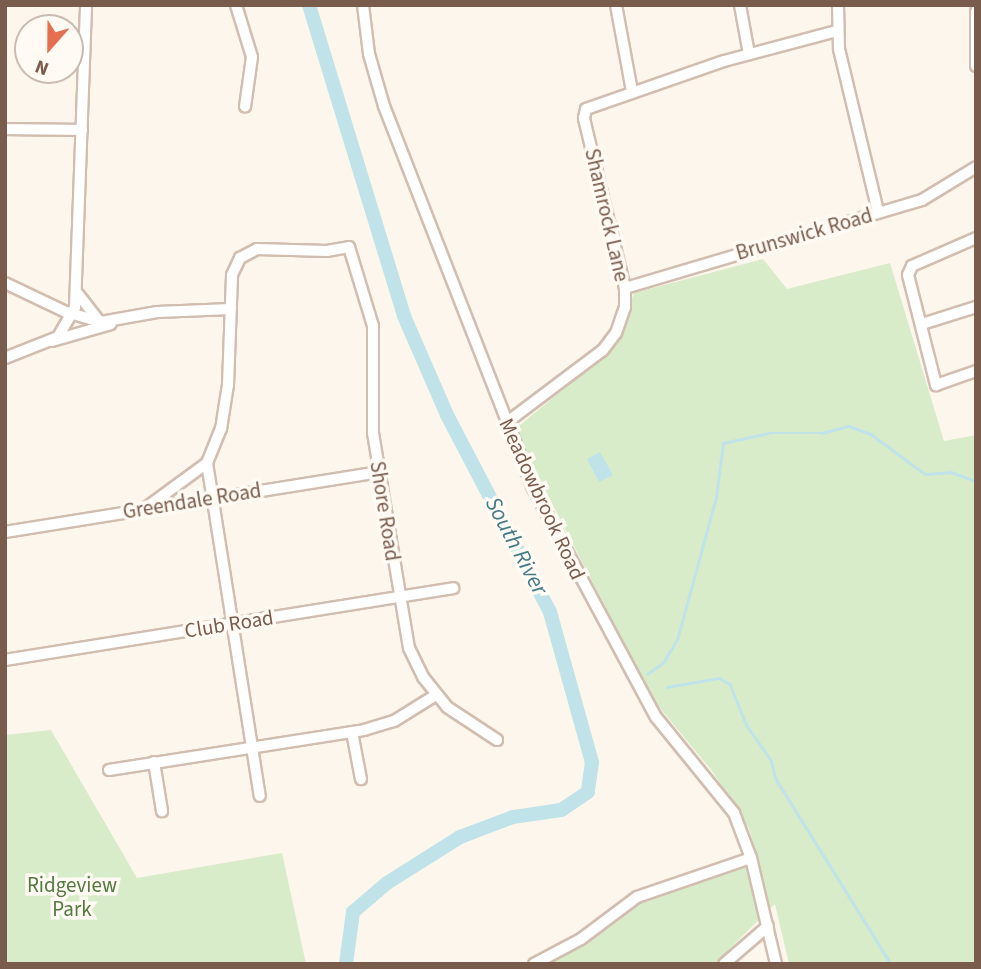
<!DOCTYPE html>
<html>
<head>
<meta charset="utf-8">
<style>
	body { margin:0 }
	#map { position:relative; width:981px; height:969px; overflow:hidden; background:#fdf6ec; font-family:"Source Sans 3",sans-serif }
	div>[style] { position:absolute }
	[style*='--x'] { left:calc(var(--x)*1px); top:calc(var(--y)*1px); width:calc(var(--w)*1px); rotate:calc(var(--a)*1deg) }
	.green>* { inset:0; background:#d8ecc9 }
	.water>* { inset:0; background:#bfe3e8 }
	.stream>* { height:2.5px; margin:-1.25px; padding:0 1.25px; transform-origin:1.25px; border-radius:1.25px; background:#bfe3e8 }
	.river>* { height:14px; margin:-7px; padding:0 7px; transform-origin:7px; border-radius:7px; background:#bfe3e8 }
	.roads { filter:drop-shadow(2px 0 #d1beb0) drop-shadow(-2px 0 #d1beb0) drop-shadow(0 2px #d1beb0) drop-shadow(0 -2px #d1beb0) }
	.minor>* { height:10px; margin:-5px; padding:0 5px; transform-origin:5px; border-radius:5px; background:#fff }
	span { translate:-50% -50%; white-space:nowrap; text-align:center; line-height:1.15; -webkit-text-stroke:7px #fffaf3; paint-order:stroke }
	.street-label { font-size:21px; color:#7a5c4d }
	.park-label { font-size:21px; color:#537a41 }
	.water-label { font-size:23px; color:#437c86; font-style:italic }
	.frame { position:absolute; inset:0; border:7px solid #7a5c4d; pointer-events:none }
	.north { position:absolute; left:14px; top:14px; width:70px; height:70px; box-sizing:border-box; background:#fffaf3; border:2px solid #cabbb1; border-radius:50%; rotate:201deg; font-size:19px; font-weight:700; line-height:28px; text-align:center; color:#7a5c4d }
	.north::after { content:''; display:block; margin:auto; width:24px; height:32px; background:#e76f51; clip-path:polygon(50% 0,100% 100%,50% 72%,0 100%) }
</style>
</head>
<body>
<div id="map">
	<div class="green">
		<div style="clip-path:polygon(763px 259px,787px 289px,890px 263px,944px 441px,976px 435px,976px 964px,789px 964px,775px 904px,714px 964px,548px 964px,613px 925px,639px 901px,742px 866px,756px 852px,749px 829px,712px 771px,654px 701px,514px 430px,616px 346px,634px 293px)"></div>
		<div style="clip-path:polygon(51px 730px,137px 878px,282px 853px,306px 964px,5px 964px,5px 735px)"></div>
	</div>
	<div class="water">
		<div style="clip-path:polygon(600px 452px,613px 475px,599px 482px,587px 459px)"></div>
	</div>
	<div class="stream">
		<div style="--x:647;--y:674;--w:19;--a:-35"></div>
		<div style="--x:663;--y:663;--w:27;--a:-59"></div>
		<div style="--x:677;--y:640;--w:148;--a:-74.7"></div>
		<div style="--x:716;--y:497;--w:54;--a:-82.6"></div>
		<div style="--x:723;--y:443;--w:47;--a:-12.3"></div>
		<div style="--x:769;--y:433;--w:53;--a:0"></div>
		<div style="--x:822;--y:433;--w:28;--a:-15"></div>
		<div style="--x:849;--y:426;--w:23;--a:20"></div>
		<div style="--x:871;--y:434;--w:67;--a:36.5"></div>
		<div style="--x:925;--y:474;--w:26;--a:-4"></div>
		<div style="--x:951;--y:472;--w:27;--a:20"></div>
		<div style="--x:667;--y:687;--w:53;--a:-9.8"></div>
		<div style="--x:719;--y:678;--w:13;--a:29"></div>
		<div style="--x:730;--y:684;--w:45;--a:68"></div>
		<div style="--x:747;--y:726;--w:42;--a:54.8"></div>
		<div style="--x:771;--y:760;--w:20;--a:75"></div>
		<div style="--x:776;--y:779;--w:218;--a:58.1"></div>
	</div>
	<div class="river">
		<div style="--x:309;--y:5;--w:325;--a:73"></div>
		<div style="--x:404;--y:316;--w:108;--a:66.5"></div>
		<div style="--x:447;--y:415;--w:222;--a:62.4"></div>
		<div style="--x:550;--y:612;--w:156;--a:74.4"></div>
		<div style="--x:592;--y:762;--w:30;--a:98"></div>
		<div style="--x:588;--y:792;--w:32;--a:146"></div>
		<div style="--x:561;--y:810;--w:49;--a:171.7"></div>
		<div style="--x:513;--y:817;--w:57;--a:159.3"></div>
		<div style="--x:460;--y:837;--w:86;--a:147.8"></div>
		<div style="--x:387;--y:883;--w:45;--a:139.5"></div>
		<div style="--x:353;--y:912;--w:52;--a:97.7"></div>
	</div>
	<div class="roads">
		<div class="minor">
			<div style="--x:236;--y:5;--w:54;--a:72.9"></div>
			<div style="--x:252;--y:57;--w:50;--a:98"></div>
			<div style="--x:363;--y:5;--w:49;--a:83"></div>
			<div style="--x:369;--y:54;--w:54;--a:73.9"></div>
			<div style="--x:384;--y:106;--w:408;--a:68.7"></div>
			<div style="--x:532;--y:486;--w:262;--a:61.8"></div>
			<div style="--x:656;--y:717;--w:124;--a:50.9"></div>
			<div style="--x:734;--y:813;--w:48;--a:69.3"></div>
			<div style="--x:751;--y:858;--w:109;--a:76.7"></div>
			<div style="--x:616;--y:5;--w:87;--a:79.5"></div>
			<div style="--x:740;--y:5;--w:50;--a:79.6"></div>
			<div style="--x:838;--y:5;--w:44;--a:88.7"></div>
			<div style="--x:839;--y:49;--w:168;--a:76.5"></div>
			<div style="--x:976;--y:11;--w:55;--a:90"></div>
			<div style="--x:5;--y:129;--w:77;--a:0.7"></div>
			<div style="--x:976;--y:238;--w:70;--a:156.4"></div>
			<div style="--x:912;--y:266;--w:10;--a:114"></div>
			<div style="--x:908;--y:275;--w:114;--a:75.7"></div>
			<div style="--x:936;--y:385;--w:42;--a:-19.3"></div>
			<div style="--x:5;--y:283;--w:68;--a:25.4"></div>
			<div style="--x:66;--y:312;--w:36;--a:16"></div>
			<div style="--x:101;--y:322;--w:57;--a:-10.1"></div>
			<div style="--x:157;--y:312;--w:74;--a:-2.3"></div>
			<div style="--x:625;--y:288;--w:310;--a:-16.5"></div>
			<div style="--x:922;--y:200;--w:63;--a:-31.4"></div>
			<div style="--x:78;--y:294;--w:33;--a:52"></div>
			<div style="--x:922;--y:324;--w:57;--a:-17.5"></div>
			<div style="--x:52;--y:341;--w:61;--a:-16.1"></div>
			<div style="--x:5;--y:358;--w:57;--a:-21.6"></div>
			<div style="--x:58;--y:337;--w:34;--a:-60"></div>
			<div style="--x:75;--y:307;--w:302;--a:-87.9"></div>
			<div style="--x:506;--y:423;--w:121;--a:-37"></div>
			<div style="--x:603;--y:350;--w:21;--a:-53"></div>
			<div style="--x:616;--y:333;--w:28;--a:-71"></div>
			<div style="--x:625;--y:307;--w:19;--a:-90"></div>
			<div style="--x:625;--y:288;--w:175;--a:-103.6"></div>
			<div style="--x:584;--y:118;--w:9;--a:-77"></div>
			<div style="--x:586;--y:109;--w:146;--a:-19.2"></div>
			<div style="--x:724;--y:61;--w:117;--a:-14.9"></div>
			<div style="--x:207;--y:463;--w:337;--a:81"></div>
			<div style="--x:147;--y:507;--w:74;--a:-36.3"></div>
			<div style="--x:207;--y:463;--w:37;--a:-68"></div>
			<div style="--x:221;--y:429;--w:45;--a:-81"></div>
			<div style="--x:228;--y:385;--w:110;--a:-87.9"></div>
			<div style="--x:232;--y:275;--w:19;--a:-65"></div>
			<div style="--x:240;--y:258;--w:19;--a:-28"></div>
			<div style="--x:257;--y:249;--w:70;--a:1.6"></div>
			<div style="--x:327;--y:251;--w:22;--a:-10"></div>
			<div style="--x:349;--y:247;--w:83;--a:73.1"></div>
			<div style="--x:373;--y:326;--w:107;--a:90"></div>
			<div style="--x:373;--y:433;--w:218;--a:80.5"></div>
			<div style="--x:409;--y:648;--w:32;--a:64"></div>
			<div style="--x:423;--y:677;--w:38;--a:51"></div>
			<div style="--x:447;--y:707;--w:60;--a:33.4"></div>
			<div style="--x:5;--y:532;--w:379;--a:-9.1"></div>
			<div style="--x:5;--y:660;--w:454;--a:-9.1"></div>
			<div style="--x:352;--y:732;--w:48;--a:79.2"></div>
			<div style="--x:154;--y:762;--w:50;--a:80.7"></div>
			<div style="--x:109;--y:770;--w:258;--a:-8.9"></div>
			<div style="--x:364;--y:730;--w:31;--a:-17"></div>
			<div style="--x:394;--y:721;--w:49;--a:-31.8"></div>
			<div style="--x:534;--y:964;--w:53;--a:-28"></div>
			<div style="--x:581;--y:939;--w:70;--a:-36.9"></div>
			<div style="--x:637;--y:897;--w:120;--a:-18.9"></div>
			<div style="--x:724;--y:964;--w:58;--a:-40.8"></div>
		</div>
	</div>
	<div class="street-label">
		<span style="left:607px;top:215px;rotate:77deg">Shamrock Lane</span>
		<span style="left:804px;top:234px;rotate:-16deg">Brunswick Road</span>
		<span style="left:542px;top:499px;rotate:65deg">Meadowbrook Road</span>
		<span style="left:192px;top:501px;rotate:-9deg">Greendale Road</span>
		<span style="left:385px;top:511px;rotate:81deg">Shore Road</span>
		<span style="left:229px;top:624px;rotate:-9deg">Club Road</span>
	</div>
	<div class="park-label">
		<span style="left:72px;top:897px">Ridgeview<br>Park</span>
	</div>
	<div class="water-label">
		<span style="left:516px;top:546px;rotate:62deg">South River</span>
	</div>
	<div class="frame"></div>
	<div class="north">N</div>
</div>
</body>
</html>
